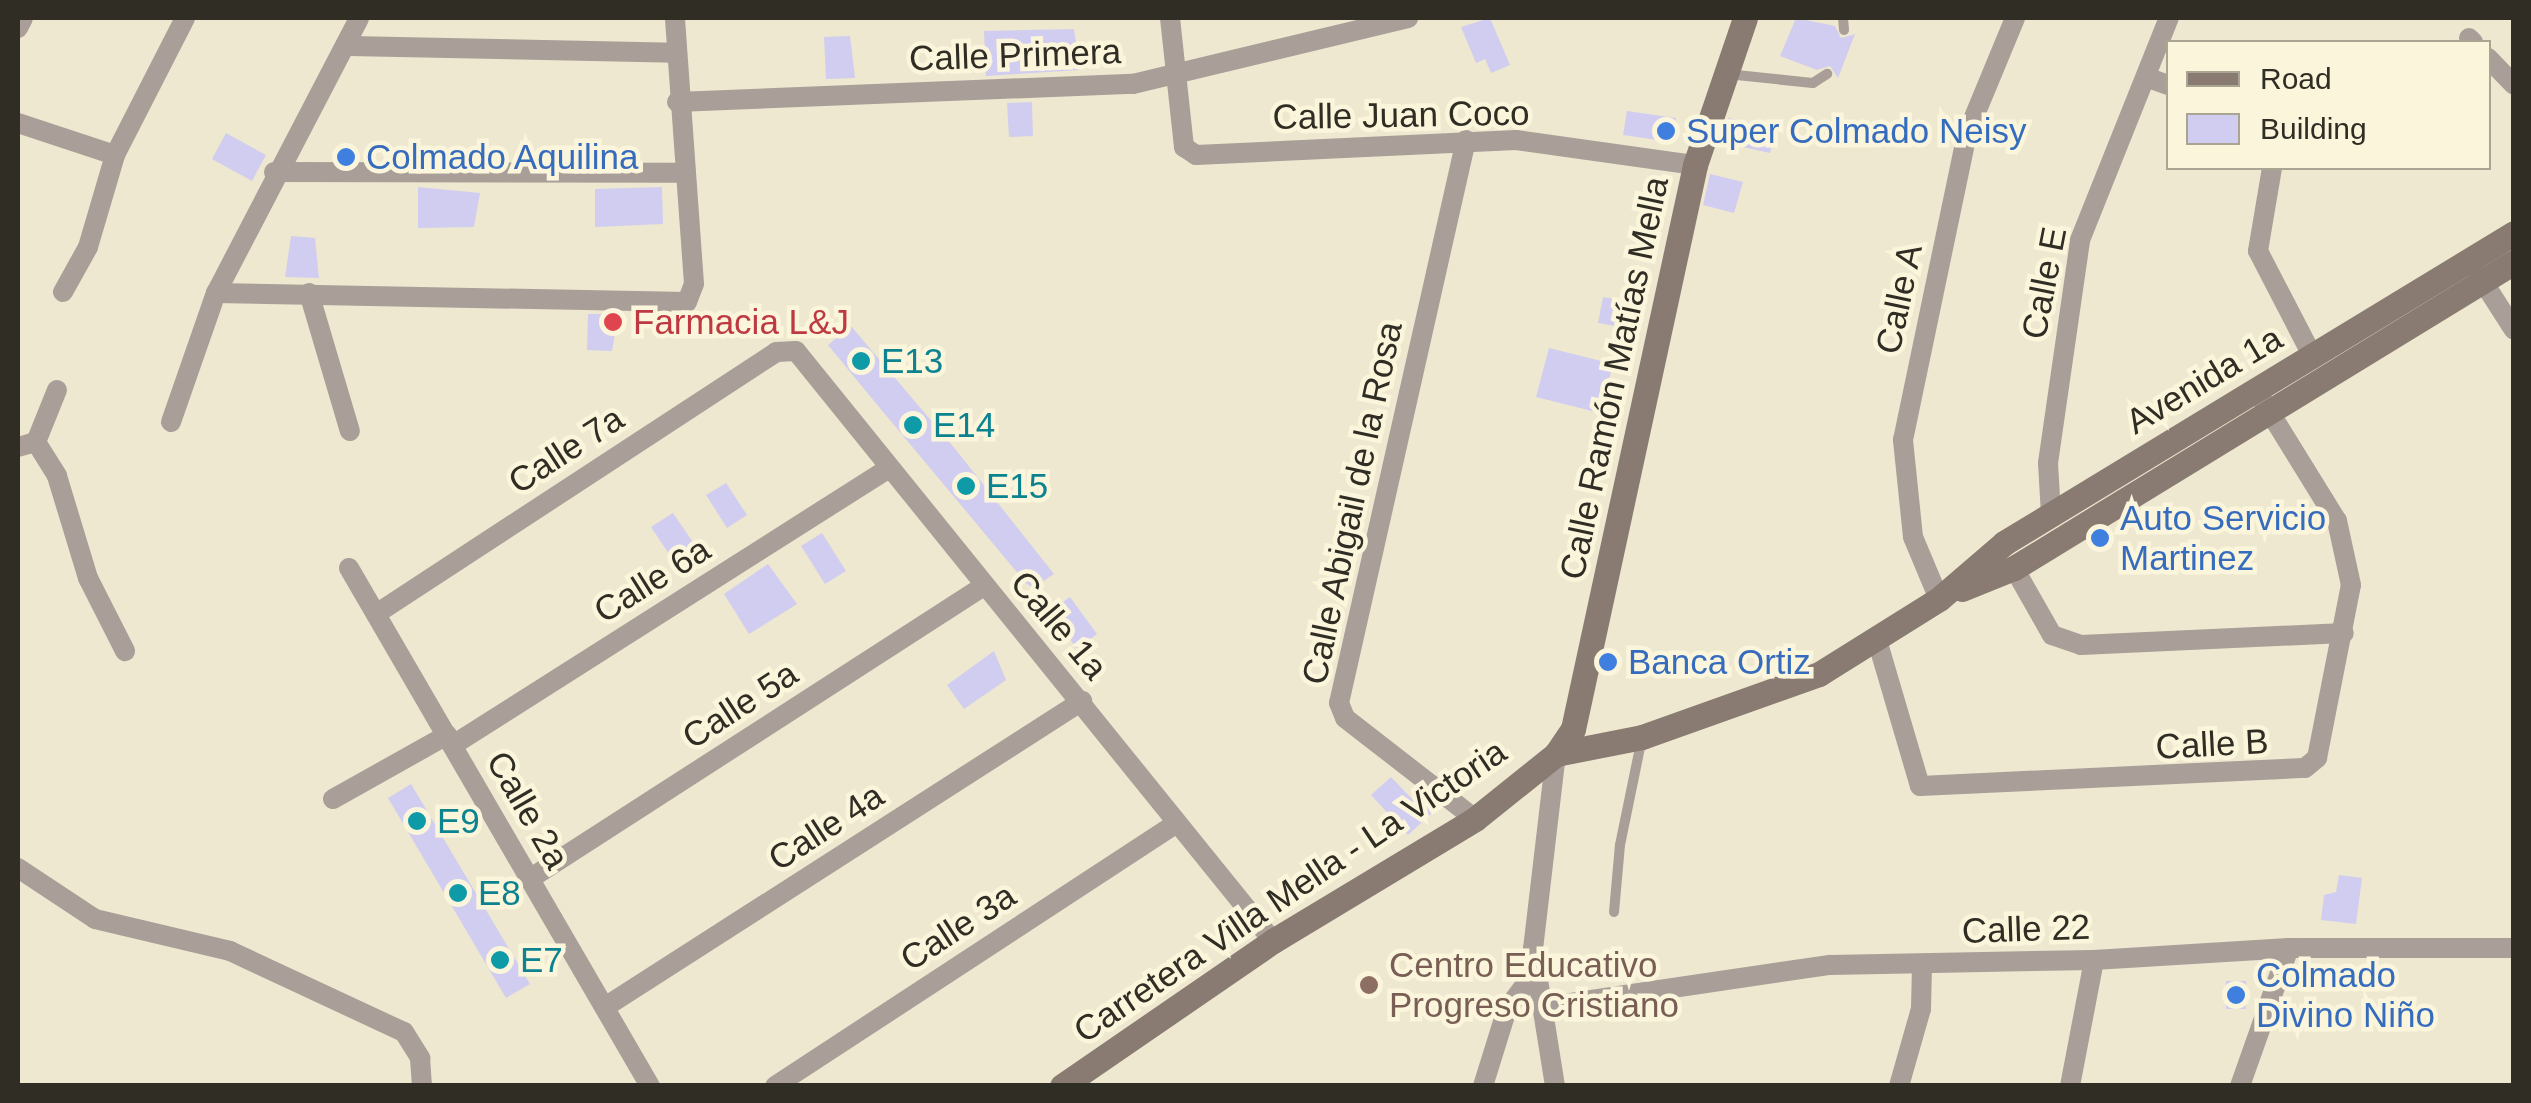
<!DOCTYPE html>
<html>
<head>
<meta charset="utf-8">
<style>
	body { margin:0 }
	#map { position:relative; width:2531px; height:1103px; overflow:hidden; background:#ede8cf; font-family:Helvetica,sans-serif }
	div>[style] { position:absolute }
	[style*='--x'] { left:calc(var(--x)*1px); top:calc(var(--y)*1px); width:calc(var(--w)*1px); rotate:calc(var(--a)*1deg) }
	.building>* { inset:0; background:#d1cdf0 }
	.service>* { height:10px; margin:-5px; padding:0 5px; transform-origin:5px; border-radius:5px; background:#a99e98 }
	.minor>* { height:20px; margin:-10px; padding:0 10px; transform-origin:10px; border-radius:10px; background:#a99e98 }
	.secondary>* { height:25px; margin:-12.5px; padding:0 12.5px; transform-origin:12.5px; border-radius:12.5px; background:#8a7b72 }
	.dots>* { width:28px; height:28px; translate:-50% -50%; box-sizing:border-box; border:5px solid #fbf5dc; border-radius:50% }
	span { translate:-50% -50%; white-space:nowrap; text-align:center; line-height:1.15; -webkit-text-stroke:9px #fbf5dc; paint-order:stroke }
	.street-label { font-size:35px; color:#2f2d24 }
	.shop-label { font-size:35px; color:#366cbe }
	.left { translate:0 -50%; text-align:left }
	.health-label { font-size:35px; color:#be3a42 }
	.culture-label { font-size:35px; color:#0d838f }
	.education-label { font-size:35px; color:#785e54 }
	.frame { position:absolute; inset:0; border:20px solid #2f2d24; pointer-events:none }
	.legend { position:absolute; left:2166px; top:40px; width:325px; height:130px; box-sizing:border-box; background:#fbf5dc; border:2px solid #a9a592; margin:0; padding:12px 18px; list-style:none; font-size:30px; color:#2f2d24 }
	.legend li { display:flex; align-items:center; gap:20px; height:50px }
	.legend b { width:50px; border:2px solid #a9a592 }
</style>
</head>
<body>
<div id="map">
	<div class="building">
		<div style="clip-path:polygon(1490px 18px,1510px 65px,1491px 73px,1485px 59px,1476px 63px,1461px 27px)"></div>
		<div style="clip-path:polygon(1796px 18px,1835px 26px,1841px 38px,1855px 34px,1838px 78px,1830px 66px,1817px 70px,1780px 56px)"></div>
		<div style="clip-path:polygon(1074px 29px,1080px 70px,986px 76px,984px 31px)"></div>
		<div style="clip-path:polygon(850px 36px,855px 78px,826px 79px,824px 37px)"></div>
		<div style="clip-path:polygon(1032px 102px,1033px 136px,1009px 137px,1007px 103px)"></div>
		<div style="clip-path:polygon(1627px 111px,1676px 118px,1672px 142px,1623px 135px)"></div>
		<div style="clip-path:polygon(1728px 118px,1776px 128px,1770px 153px,1720px 142px)"></div>
		<div style="clip-path:polygon(226px 133px,266px 155px,252px 181px,212px 159px)"></div>
		<div style="clip-path:polygon(1710px 174px,1743px 182px,1734px 213px,1703px 205px)"></div>
		<div style="clip-path:polygon(418px 187px,480px 193px,474px 227px,418px 228px)"></div>
		<div style="clip-path:polygon(662px 187px,663px 224px,595px 227px,595px 189px)"></div>
		<div style="clip-path:polygon(291px 236px,315px 238px,319px 278px,285px 277px)"></div>
		<div style="clip-path:polygon(1603px 297px,1626px 301px,1621px 327px,1598px 323px)"></div>
		<div style="clip-path:polygon(588px 314px,618px 314px,612px 351px,587px 350px)"></div>
		<div style="clip-path:polygon(851px 326px,956px 450px,1054px 574px,1033px 588px,1026px 583px,879px 407px,828px 345px)"></div>
		<div style="clip-path:polygon(1549px 348px,1613px 364px,1600px 413px,1536px 397px)"></div>
		<div style="clip-path:polygon(726px 483px,747px 515px,727px 528px,706px 495px)"></div>
		<div style="clip-path:polygon(673px 513px,701px 554px,679px 569px,651px 527px)"></div>
		<div style="clip-path:polygon(822px 533px,846px 571px,825px 584px,801px 546px)"></div>
		<div style="clip-path:polygon(768px 564px,797px 604px,749px 634px,724px 594px)"></div>
		<div style="clip-path:polygon(1070px 597px,1097px 634px,1077px 649px,1050px 611px)"></div>
		<div style="clip-path:polygon(994px 651px,1006px 680px,964px 709px,947px 685px)"></div>
		<div style="clip-path:polygon(1391px 777px,1416px 803px,1422px 798px,1434px 811px,1408px 835px,1371px 795px)"></div>
		<div style="clip-path:polygon(411px 784px,530px 984px,506px 998px,388px 798px)"></div>
		<div style="clip-path:polygon(2339px 875px,2362px 878px,2356px 924px,2321px 920px,2324px 895px,2336px 892px)"></div>
		<div style="clip-path:polygon(2226px 981px,2246px 981px,2246px 1009px,2226px 1009px)"></div>
	</div>
	<div class="service">
		<div style="--x:1843;--y:18;--w:12;--a:85"></div>
		<div style="--x:1727;--y:74;--w:86;--a:6"></div>
		<div style="--x:1813;--y:83;--w:17;--a:-33"></div>
		<div style="--x:1614;--y:912;--w:67;--a:-84.9"></div>
		<div style="--x:1620;--y:845;--w:109;--a:-78.4"></div>
	</div>
	<div class="minor">
		<div style="--x:1170;--y:18;--w:130;--a:83.8"></div>
		<div style="--x:1184;--y:147;--w:14;--a:34"></div>
		<div style="--x:1196;--y:155;--w:320;--a:-2.7"></div>
		<div style="--x:1516;--y:140;--w:181;--a:8"></div>
		<div style="--x:18;--y:28;--w:11;--a:-63"></div>
		<div style="--x:2469;--y:38;--w:6;--a:45"></div>
		<div style="--x:349;--y:46;--w:326;--a:1.2"></div>
		<div style="--x:2488;--y:58;--w:37;--a:46"></div>
		<div style="--x:2146;--y:77;--w:23;--a:20"></div>
		<div style="--x:677;--y:102;--w:456;--a:-2.3"></div>
		<div style="--x:1133;--y:84;--w:283;--a:-13.5"></div>
		<div style="--x:18;--y:123;--w:102;--a:18.3"></div>
		<div style="--x:1466;--y:140;--w:577;--a:102.71"></div>
		<div style="--x:1339;--y:703;--w:16;--a:68"></div>
		<div style="--x:1345;--y:718;--w:165;--a:37.8"></div>
		<div style="--x:2272;--y:168;--w:84;--a:99.6"></div>
		<div style="--x:2258;--y:251;--w:117;--a:62.6"></div>
		<div style="--x:274;--y:172;--w:407;--a:0.1"></div>
		<div style="--x:2475;--y:269;--w:72;--a:57.4"></div>
		<div style="--x:63;--y:292;--w:51;--a:-60.9"></div>
		<div style="--x:88;--y:247;--w:96;--a:-73.6"></div>
		<div style="--x:115;--y:155;--w:154;--a:-62.9"></div>
		<div style="--x:216;--y:293;--w:471;--a:1.1"></div>
		<div style="--x:687;--y:302;--w:19;--a:-69"></div>
		<div style="--x:694;--y:284;--w:267;--a:-94.1"></div>
		<div style="--x:309;--y:293;--w:144;--a:73.5"></div>
		<div style="--x:171;--y:422;--w:137;--a:-70.8"></div>
		<div style="--x:216;--y:293;--w:310;--a:-62.5"></div>
		<div style="--x:36;--y:442;--w:56;--a:-68"></div>
		<div style="--x:18;--y:447;--w:19;--a:-16"></div>
		<div style="--x:36;--y:442;--w:40;--a:58"></div>
		<div style="--x:57;--y:476;--w:107;--a:73.1"></div>
		<div style="--x:88;--y:578;--w:82;--a:63.1"></div>
		<div style="--x:2051;--y:515;--w:52;--a:-93.3"></div>
		<div style="--x:2048;--y:463;--w:225;--a:-81.8"></div>
		<div style="--x:2080;--y:240;--w:239;--a:-68.2"></div>
		<div style="--x:349;--y:568;--w:599;--a:59.84"></div>
		<div style="--x:2014;--y:568;--w:77;--a:60.4"></div>
		<div style="--x:2052;--y:635;--w:31;--a:19"></div>
		<div style="--x:2081;--y:645;--w:263;--a:-2.6"></div>
		<div style="--x:1939;--y:599;--w:67;--a:-112.8"></div>
		<div style="--x:1913;--y:537;--w:98;--a:-95.9"></div>
		<div style="--x:1903;--y:440;--w:313;--a:-78.2"></div>
		<div style="--x:1967;--y:134;--w:126;--a:-67.5"></div>
		<div style="--x:376;--y:614;--w:478;--a:-33.2"></div>
		<div style="--x:776;--y:352;--w:20;--a:-3"></div>
		<div style="--x:796;--y:351;--w:759;--a:51.05"></div>
		<div style="--x:1877;--y:640;--w:152;--a:73.6"></div>
		<div style="--x:1920;--y:786;--w:385;--a:-2.7"></div>
		<div style="--x:2305;--y:768;--w:16;--a:-40"></div>
		<div style="--x:2317;--y:758;--w:176;--a:-78.9"></div>
		<div style="--x:2351;--y:585;--w:66;--a:-102.3"></div>
		<div style="--x:2337;--y:521;--w:141;--a:-121.7"></div>
		<div style="--x:453;--y:745;--w:513;--a:-32.42"></div>
		<div style="--x:333;--y:799;--w:131;--a:-29.3"></div>
		<div style="--x:18;--y:868;--w:92;--a:33.5"></div>
		<div style="--x:95;--y:919;--w:139;--a:13.3"></div>
		<div style="--x:230;--y:951;--w:192;--a:25"></div>
		<div style="--x:404;--y:1032;--w:31;--a:58"></div>
		<div style="--x:420;--y:1058;--w:28;--a:86"></div>
		<div style="--x:531;--y:878;--w:539;--a:-32.81"></div>
		<div style="--x:605;--y:1007;--w:567;--a:-32.68"></div>
		<div style="--x:1544;--y:1007;--w:289;--a:-8.4"></div>
		<div style="--x:1830;--y:965;--w:264;--a:-1.1"></div>
		<div style="--x:2094;--y:960;--w:195;--a:-3.5"></div>
		<div style="--x:2289;--y:948;--w:225;--a:0"></div>
		<div style="--x:775;--y:1086;--w:480;--a:-33.2"></div>
		<div style="--x:1483;--y:1086;--w:81;--a:-72.7"></div>
		<div style="--x:1507;--y:1009;--w:50;--a:-53.1"></div>
		<div style="--x:1555;--y:1086;--w:139;--a:-99.1"></div>
		<div style="--x:1533;--y:949;--w:196;--a:-83.3"></div>
		<div style="--x:1899;--y:1086;--w:80;--a:-74.1"></div>
		<div style="--x:1921;--y:1009;--w:45;--a:-88.7"></div>
		<div style="--x:2070;--y:1086;--w:128;--a:-79.2"></div>
		<div style="--x:2240;--y:1086;--w:146;--a:-70.5"></div>
	</div>
	<div class="secondary">
		<div style="--x:1962;--y:589;--w:56;--a:-22"></div>
		<div style="--x:2014;--y:568;--w:586;--a:-31.47"></div>
		<div style="--x:1556;--y:754;--w:88;--a:-11.2"></div>
		<div style="--x:1642;--y:737;--w:188;--a:-19.6"></div>
		<div style="--x:1819;--y:674;--w:142;--a:-32"></div>
		<div style="--x:1939;--y:599;--w:86;--a:-40.7"></div>
		<div style="--x:2004;--y:543;--w:597;--a:-31.29"></div>
		<div style="--x:1062;--y:1086;--w:256;--a:-34.5"></div>
		<div style="--x:1273;--y:941;--w:236;--a:-31.1"></div>
		<div style="--x:1475;--y:819;--w:104;--a:-38.7"></div>
		<div style="--x:1556;--y:754;--w:30;--a:-56"></div>
		<div style="--x:1573;--y:729;--w:577;--a:-77.79"></div>
		<div style="--x:1695;--y:165;--w:155;--a:-71.2"></div>
	</div>
	<div class="dots">
		<div style="left:1666px;top:131px;background:#3f7fe0"></div>
		<div style="left:346px;top:157px;background:#3f7fe0"></div>
		<div style="left:613px;top:322px;background:#e0444e"></div>
		<div style="left:861px;top:361px;background:#0f9aa8"></div>
		<div style="left:913px;top:425px;background:#0f9aa8"></div>
		<div style="left:966px;top:486px;background:#0f9aa8"></div>
		<div style="left:2100px;top:538px;background:#3f7fe0"></div>
		<div style="left:1608px;top:662px;background:#3f7fe0"></div>
		<div style="left:417px;top:821px;background:#0f9aa8"></div>
		<div style="left:458px;top:893px;background:#0f9aa8"></div>
		<div style="left:500px;top:960px;background:#0f9aa8"></div>
		<div style="left:1369px;top:985px;background:#8d6e63"></div>
		<div style="left:2236px;top:995px;background:#3f7fe0"></div>
	</div>
	<div class="street-label">
		<span style="left:1015px;top:55px;rotate:-2deg">Calle Primera</span>
		<span style="left:1401px;top:115px;rotate:-1deg">Calle Juan Coco</span>
		<span style="left:2044px;top:283px;rotate:-79deg">Calle E</span>
		<span style="left:1899px;top:299px;rotate:-78deg">Calle A</span>
		<span style="left:1614px;top:378px;rotate:-78deg">Calle Ramón Matías Mella</span>
		<span style="left:2204px;top:380px;rotate:-31deg">Avenida 1a</span>
		<span style="left:566px;top:450px;rotate:-33deg">Calle 7a</span>
		<span style="left:1352px;top:503px;rotate:-78deg">Calle Abigail de la Rosa</span>
		<span style="left:652px;top:580px;rotate:-32deg">Calle 6a</span>
		<span style="left:1059px;top:625px;rotate:50deg">Calle 1a</span>
		<span style="left:740px;top:705px;rotate:-33deg">Calle 5a</span>
		<span style="left:2212px;top:744px;rotate:-3deg">Calle B</span>
		<span style="left:528px;top:810px;rotate:60deg">Calle 2a</span>
		<span style="left:826px;top:827px;rotate:-33deg">Calle 4a</span>
		<span style="left:1290px;top:891px;rotate:-34deg">Carretera Villa Mella - La Victoria</span>
		<span style="left:958px;top:927px;rotate:-33deg">Calle 3a</span>
		<span style="left:2026px;top:929px;rotate:-2deg">Calle 22</span>
	</div>
	<div class="shop-label">
		<span class="left" style="left:1686px;top:131px">Super Colmado Neisy</span>
		<span class="left" style="left:366px;top:157px">Colmado Aquilina</span>
		<span class="left" style="left:2120px;top:538px">Auto Servicio<br>Martinez</span>
		<span class="left" style="left:1628px;top:662px">Banca Ortiz</span>
		<span class="left" style="left:2256px;top:995px">Colmado<br>Divino Niño</span>
	</div>
	<div class="health-label">
		<span class="left" style="left:633px;top:322px">Farmacia L&amp;J</span>
	</div>
	<div class="culture-label">
		<span class="left" style="left:881px;top:361px">E13</span>
		<span class="left" style="left:933px;top:425px">E14</span>
		<span class="left" style="left:986px;top:486px">E15</span>
		<span class="left" style="left:437px;top:821px">E9</span>
		<span class="left" style="left:478px;top:893px">E8</span>
		<span class="left" style="left:520px;top:960px">E7</span>
	</div>
	<div class="education-label">
		<span class="left" style="left:1389px;top:985px">Centro Educativo<br>Progreso Cristiano</span>
	</div>
	<div class="frame"></div>
	<ul class="legend">
	<li><b style="height:12px;background:#8a7b72"></b>Road</li>
	<li><b style="height:28px;background:#d1cdf0"></b>Building</li>
	</ul>
</div>
</body>
</html>
